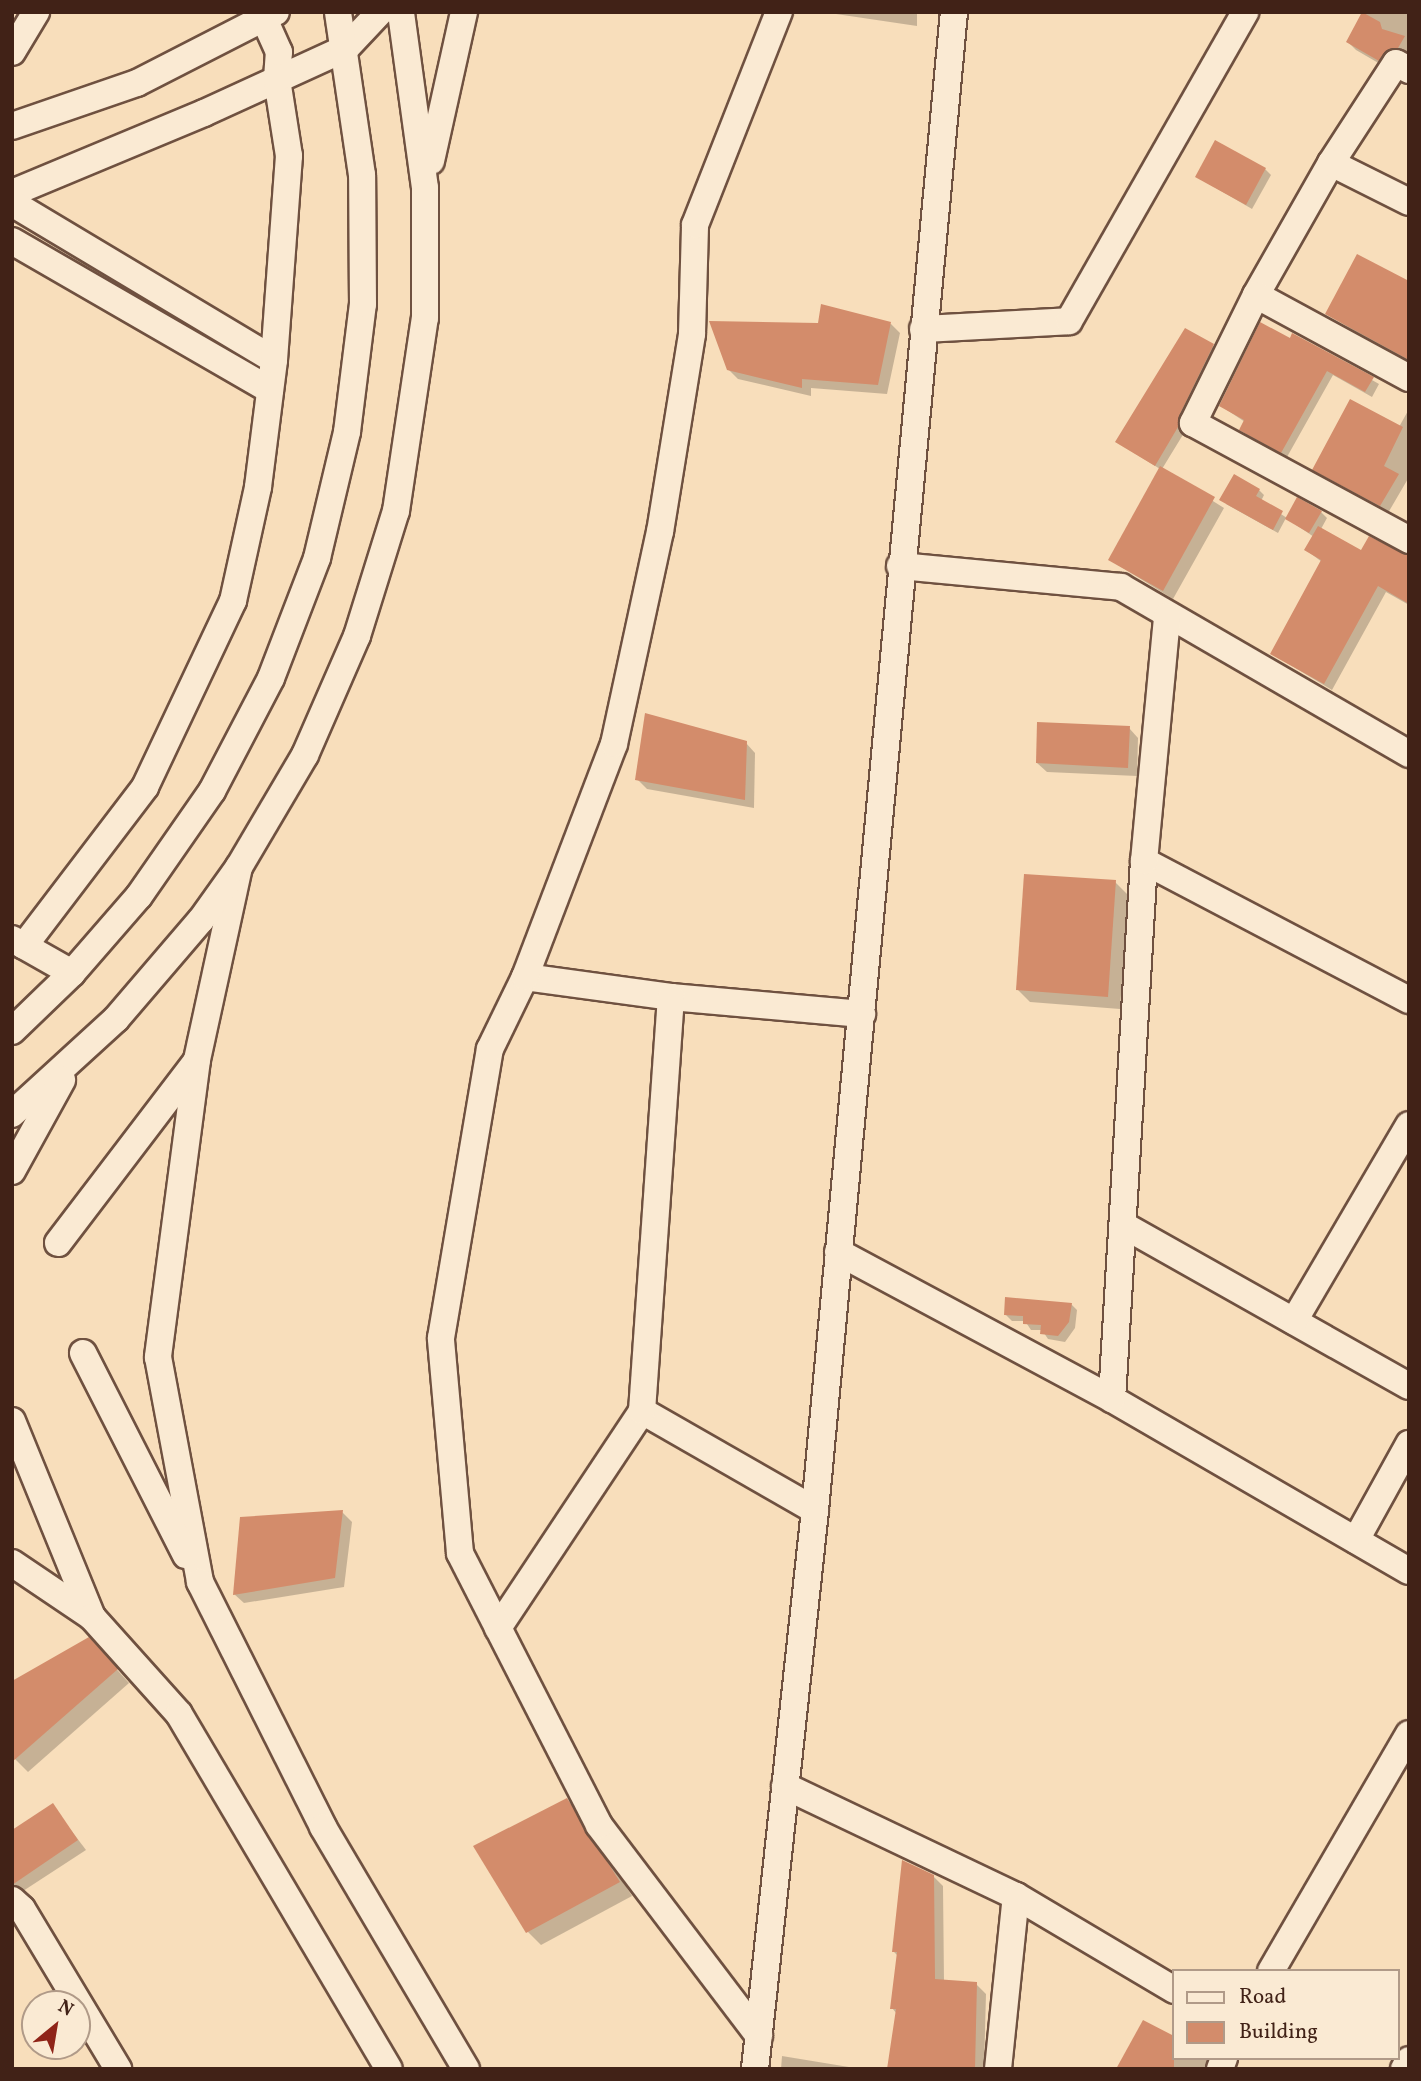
<!DOCTYPE html>
<html>
<head>
<meta charset="utf-8">
<style>
	body { margin:0 }
	#map { position:relative; width:1421px; height:2081px; overflow:hidden; background:#f8debb; font-family:Vollkorn,serif }
	div>[style] { position:absolute }
	[style*='--x'] { left:calc(var(--x)*1px); top:calc(var(--y)*1px); width:calc(var(--w)*1px); rotate:calc(var(--a)*1deg) }
	.shadow>* { inset:0; background:#0003 }
	.building>* { inset:0; background:#d38c6b }
	.roads { filter:drop-shadow(2px 0 #6f5140) drop-shadow(-2px 0 #6f5140) drop-shadow(0 2px #6f5140) drop-shadow(0 -2px #6f5140) }
	.minor>* { height:26px; margin:-13px; padding:0 13px; transform-origin:13px; border-radius:13px; background:#faead3 }
	span { translate:-50% -50%; white-space:nowrap; text-align:center; line-height:1.15; -webkit-text-stroke:5px #faead3; paint-order:stroke }
	.frame { position:absolute; inset:0; border:14px solid #412217; pointer-events:none }
	.legend { position:absolute; left:1172px; top:1969px; width:228px; height:91px; box-sizing:border-box; background:#faead3; border:2px solid #b09a88; margin:0; padding:9px 12px; list-style:none; font-size:21px; color:#412217 }
	.legend li { display:flex; align-items:center; gap:14px; height:35px }
	.legend b { width:35px; border:2px solid #b09a88 }
	.north { position:absolute; left:21px; top:1990px; width:70px; height:70px; box-sizing:border-box; background:#faead3; border:2px solid #b09a88; border-radius:50%; rotate:30deg; font-size:19px; font-weight:700; line-height:28px; text-align:center; color:#412217 }
	.north::after { content:''; display:block; margin:auto; width:24px; height:32px; background:#8f2418; clip-path:polygon(50% 0,100% 100%,50% 72%,0 100%) }
</style>
</head>
<body>
<div id="map">
	<div class="shadow">
		<div style="clip-path:polygon(834px 12px,917px 12px,917px 26px,836px 14px)"></div>
		<div style="clip-path:polygon(1364px 12px,1409px 12px,1409px 56px,1387px 68px,1356px 50px,1348px 42px)"></div>
		<div style="clip-path:polygon(1265px 169px,1271px 175px,1252px 209px,1197px 177px)"></div>
		<div style="clip-path:polygon(1409px 286px,1409px 364px,1327px 314px)"></div>
		<div style="clip-path:polygon(891px 324px,900px 333px,887px 394px,811px 388px,811px 396px,738px 379px,728px 369px)"></div>
		<div style="clip-path:polygon(1293px 335px,1379px 384px,1372px 397px,1333px 375px,1287px 457px,1247px 435px,1241px 429px,1245px 422px,1221px 406px)"></div>
		<div style="clip-path:polygon(1213px 346px,1219px 352px,1184px 423px,1184px 433px,1162px 469px,1224px 508px,1173px 599px,1110px 560px,1160px 469px,1117px 442px)"></div>
		<div style="clip-path:polygon(1409px 409px,1409px 477px,1388px 513px,1314px 469px,1399px 427px)"></div>
		<div style="clip-path:polygon(1259px 490px,1264px 495px,1261px 501px,1287px 518px,1321px 512px,1327px 518px,1321px 529px,1362px 553px,1409px 554px,1409px 605px,1386px 592px,1332px 690px,1272px 654px,1322px 562px,1306px 550px,1314px 537px,1286px 518px,1278px 533px,1226px 504px)"></div>
		<div style="clip-path:polygon(1129px 728px,1138px 738px,1137px 776px,1047px 772px,1037px 763px)"></div>
		<div style="clip-path:polygon(746px 743px,755px 753px,754px 808px,647px 789px,637px 779px)"></div>
		<div style="clip-path:polygon(1115px 882px,1128px 895px,1120px 1009px,1030px 1002px,1017px 989px)"></div>
		<div style="clip-path:polygon(1071px 1304px,1077px 1310px,1075px 1328px,1065px 1342px,1048px 1339px,1042px 1330px,1031px 1330px,1025px 1321px,1012px 1321px,1006px 1315px)"></div>
		<div style="clip-path:polygon(342px 1512px,352px 1522px,344px 1587px,244px 1603px,234px 1594px)"></div>
		<div style="clip-path:polygon(101px 1652px,129px 1683px,28px 1772px,12px 1756px)"></div>
		<div style="clip-path:polygon(567px 1800px,580px 1813px,632px 1896px,541px 1945px,528px 1932px)"></div>
		<div style="clip-path:polygon(52px 1805px,86px 1850px,20px 1893px,12px 1885px,12px 1832px)"></div>
		<div style="clip-path:polygon(933px 1876px,943px 1886px,944px 1981px,976px 1984px,986px 1994px,984px 2069px,889px 2069px,897px 2014px,892px 2008px,898px 1956px,894px 1952px)"></div>
		<div style="clip-path:polygon(1144px 2022px,1174px 2038px,1174px 2058px,1207px 2058px,1207px 2069px,1126px 2069px)"></div>
		<div style="clip-path:polygon(782px 2056px,861px 2069px,781px 2069px)"></div>
	</div>
	<div class="building">
		<div style="clip-path:polygon(1362px 12px,1380px 22px,1382px 29px,1405px 36px,1398px 48px,1388px 50px,1379px 61px,1346px 42px)"></div>
		<div style="clip-path:polygon(1215px 140px,1266px 168px,1246px 205px,1195px 177px)"></div>
		<div style="clip-path:polygon(1357px 254px,1409px 281px,1409px 360px,1325px 314px)"></div>
		<div style="clip-path:polygon(821px 304px,891px 322px,878px 385px,802px 379px,802px 388px,727px 370px,709px 321px,818px 323px)"></div>
		<div style="clip-path:polygon(1260px 322px,1290px 338px,1292px 333px,1374px 377px,1365px 392px,1327px 371px,1281px 453px,1239px 430px,1244px 420px,1219px 406px)"></div>
		<div style="clip-path:polygon(1185px 328px,1214px 344px,1179px 416px,1178px 427px,1155px 466px,1115px 442px)"></div>
		<div style="clip-path:polygon(1350px 399px,1403px 427px,1384px 466px,1399px 474px,1380px 506px,1312px 470px)"></div>
		<div style="clip-path:polygon(1160px 466px,1215px 497px,1163px 591px,1108px 560px)"></div>
		<div style="clip-path:polygon(1234px 474px,1260px 489px,1256px 496px,1283px 511px,1273px 530px,1219px 500px)"></div>
		<div style="clip-path:polygon(1297px 497px,1322px 511px,1309px 533px,1285px 519px)"></div>
		<div style="clip-path:polygon(1318px 526px,1361px 550px,1369px 536px,1409px 556px,1409px 604px,1378px 586px,1324px 684px,1270px 654px,1321px 560px,1304px 550px)"></div>
		<div style="clip-path:polygon(645px 713px,747px 741px,745px 800px,635px 780px)"></div>
		<div style="clip-path:polygon(1037px 722px,1130px 726px,1128px 768px,1036px 763px)"></div>
		<div style="clip-path:polygon(1024px 874px,1116px 880px,1108px 997px,1016px 990px)"></div>
		<div style="clip-path:polygon(1005px 1297px,1072px 1303px,1069px 1322px,1058px 1336px,1040px 1334px,1041px 1325px,1023px 1324px,1023px 1316px,1004px 1315px)"></div>
		<div style="clip-path:polygon(343px 1510px,335px 1578px,233px 1595px,240px 1517px)"></div>
		<div style="clip-path:polygon(89px 1637px,118px 1669px,12px 1762px,12px 1681px)"></div>
		<div style="clip-path:polygon(567px 1798px,620px 1882px,526px 1933px,473px 1846px)"></div>
		<div style="clip-path:polygon(53px 1803px,78px 1840px,12px 1885px,12px 1830px)"></div>
		<div style="clip-path:polygon(902px 1860px,934px 1875px,935px 1979px,977px 1982px,975px 2069px,887px 2069px,896px 2009px,890px 2009px,897px 1952px,892px 1952px)"></div>
		<div style="clip-path:polygon(1143px 2020px,1174px 2036px,1174px 2069px,1116px 2069px)"></div>
	</div>
	<div class="roads">
		<div class="minor">
			<div style="--x:12;--y:52;--w:47;--a:-59"></div>
			<div style="--x:12;--y:126;--w:132;--a:-19"></div>
			<div style="--x:137;--y:83;--w:156;--a:-27.1"></div>
			<div style="--x:431;--y:161;--w:153;--a:-77.5"></div>
			<div style="--x:1331;--y:163;--w:119;--a:-57"></div>
			<div style="--x:1396;--y:63;--w:15;--a:28"></div>
			<div style="--x:12;--y:193;--w:208;--a:-22.6"></div>
			<div style="--x:204;--y:113;--w:156;--a:-24.6"></div>
			<div style="--x:346;--y:48;--w:50;--a:-46.6"></div>
			<div style="--x:12;--y:203;--w:305;--a:30.9"></div>
			<div style="--x:12;--y:241;--w:298;--a:30"></div>
			<div style="--x:1256;--y:295;--w:152;--a:-60.4"></div>
			<div style="--x:1331;--y:163;--w:87;--a:26.6"></div>
			<div style="--x:923;--y:329;--w:146;--a:-3.1"></div>
			<div style="--x:1069;--y:321;--w:356;--a:-60.3"></div>
			<div style="--x:1409;--y:378;--w:174;--a:-151.5"></div>
			<div style="--x:1256;--y:295;--w:143;--a:116.2"></div>
			<div style="--x:1193;--y:423;--w:246;--a:28.4"></div>
			<div style="--x:900;--y:566;--w:222;--a:5.4"></div>
			<div style="--x:1121;--y:587;--w:333;--a:30.1"></div>
			<div style="--x:1144;--y:861;--w:299;--a:27.7"></div>
			<div style="--x:239;--y:867;--w:198;--a:102.3"></div>
			<div style="--x:197;--y:1060;--w:300;--a:97.5"></div>
			<div style="--x:158;--y:1357;--w:229;--a:79.4"></div>
			<div style="--x:200;--y:1582;--w:274;--a:63.3"></div>
			<div style="--x:323;--y:1827;--w:281;--a:59.4"></div>
			<div style="--x:12;--y:939;--w:69;--a:29.5"></div>
			<div style="--x:24;--y:946;--w:200;--a:-52.7"></div>
			<div style="--x:145;--y:787;--w:206;--a:-64.7"></div>
			<div style="--x:233;--y:601;--w:117;--a:-77.6"></div>
			<div style="--x:258;--y:487;--w:128;--a:-82.8"></div>
			<div style="--x:274;--y:360;--w:205;--a:-85.8"></div>
			<div style="--x:289;--y:156;--w:78;--a:-98.9"></div>
			<div style="--x:277;--y:79;--w:27;--a:-86"></div>
			<div style="--x:279;--y:52;--w:44;--a:-114.2"></div>
			<div style="--x:525;--y:977;--w:147;--a:7.8"></div>
			<div style="--x:671;--y:997;--w:192;--a:5.1"></div>
			<div style="--x:12;--y:1031;--w:83;--a:-44"></div>
			<div style="--x:72;--y:973;--w:102;--a:-49"></div>
			<div style="--x:139;--y:896;--w:128;--a:-55.2"></div>
			<div style="--x:212;--y:791;--w:127;--a:-62.4"></div>
			<div style="--x:271;--y:678;--w:129;--a:-69"></div>
			<div style="--x:317;--y:558;--w:130;--a:-76.6"></div>
			<div style="--x:347;--y:432;--w:129;--a:-82.9"></div>
			<div style="--x:363;--y:304;--w:129;--a:-90.4"></div>
			<div style="--x:362;--y:175;--w:165;--a:-98.4"></div>
			<div style="--x:12;--y:1114;--w:141;--a:-42.4"></div>
			<div style="--x:116;--y:1019;--w:130;--a:-49.4"></div>
			<div style="--x:201;--y:920;--w:65;--a:-54.4"></div>
			<div style="--x:239;--y:867;--w:130;--a:-59.5"></div>
			<div style="--x:305;--y:755;--w:130;--a:-66.4"></div>
			<div style="--x:357;--y:636;--w:131;--a:-72.7"></div>
			<div style="--x:396;--y:511;--w:195;--a:-81.5"></div>
			<div style="--x:425;--y:318;--w:130;--a:-90"></div>
			<div style="--x:425;--y:188;--w:178;--a:-97.8"></div>
			<div style="--x:12;--y:1171;--w:104;--a:-61.2"></div>
			<div style="--x:1123;--y:1225;--w:328;--a:29.4"></div>
			<div style="--x:58;--y:1243;--w:228;--a:-52.7"></div>
			<div style="--x:838;--y:1252;--w:311;--a:28.2"></div>
			<div style="--x:1112;--y:1399;--w:343;--a:30.1"></div>
			<div style="--x:1294;--y:1321;--w:227;--a:-59.6"></div>
			<div style="--x:83;--y:1353;--w:227;--a:63"></div>
			<div style="--x:1112;--y:1399;--w:539;--a:-86.6"></div>
			<div style="--x:1144;--y:861;--w:246;--a:-84.6"></div>
			<div style="--x:642;--y:1411;--w:199;--a:29.8"></div>
			<div style="--x:12;--y:1421;--w:212;--a:67.8"></div>
			<div style="--x:1356;--y:1540;--w:110;--a:-61.1"></div>
			<div style="--x:12;--y:1563;--w:97;--a:34"></div>
			<div style="--x:92;--y:1617;--w:130;--a:48.1"></div>
			<div style="--x:179;--y:1714;--w:412;--a:59.4"></div>
			<div style="--x:498;--y:1628;--w:260;--a:-56.4"></div>
			<div style="--x:642;--y:1411;--w:415;--a:-86"></div>
			<div style="--x:785;--y:1786;--w:256;--a:25.5"></div>
			<div style="--x:1016;--y:1896;--w:184;--a:30.7"></div>
			<div style="--x:12;--y:1900;--w:13;--a:42"></div>
			<div style="--x:22;--y:1909;--w:187;--a:59"></div>
			<div style="--x:1271;--y:1971;--w:274;--a:-59.8"></div>
			<div style="--x:759;--y:2036;--w:265;--a:-127.2"></div>
			<div style="--x:599;--y:1825;--w:305;--a:-117.1"></div>
			<div style="--x:460;--y:1553;--w:216;--a:-95.1"></div>
			<div style="--x:441;--y:1338;--w:293;--a:-80.4"></div>
			<div style="--x:490;--y:1049;--w:80;--a:-64.1"></div>
			<div style="--x:525;--y:977;--w:249;--a:-69.1"></div>
			<div style="--x:614;--y:744;--w:217;--a:-77.8"></div>
			<div style="--x:660;--y:532;--w:201;--a:-80.8"></div>
			<div style="--x:692;--y:334;--w:109;--a:-88.4"></div>
			<div style="--x:695;--y:225;--w:229;--a:-68.5"></div>
			<div style="--x:755;--y:2069;--w:562;--a:-83.87"></div>
			<div style="--x:815;--y:1510;--w:1504;--a:-84.7"></div>
			<div style="--x:998;--y:2069;--w:174;--a:-84.1"></div>
			<div style="--x:1220;--y:2069;--w:12;--a:-70"></div>
			<div style="--x:1404;--y:2069;--w:10;--a:-61"></div>
		</div>
	</div>
	<div class="frame"></div>
	<ul class="legend">
	<li><b style="height:9px;background:#faead3"></b>Road</li>
	<li><b style="height:19px;background:#d38c6b"></b>Building</li>
	</ul>
	<div class="north">N</div>
</div>
</body>
</html>
